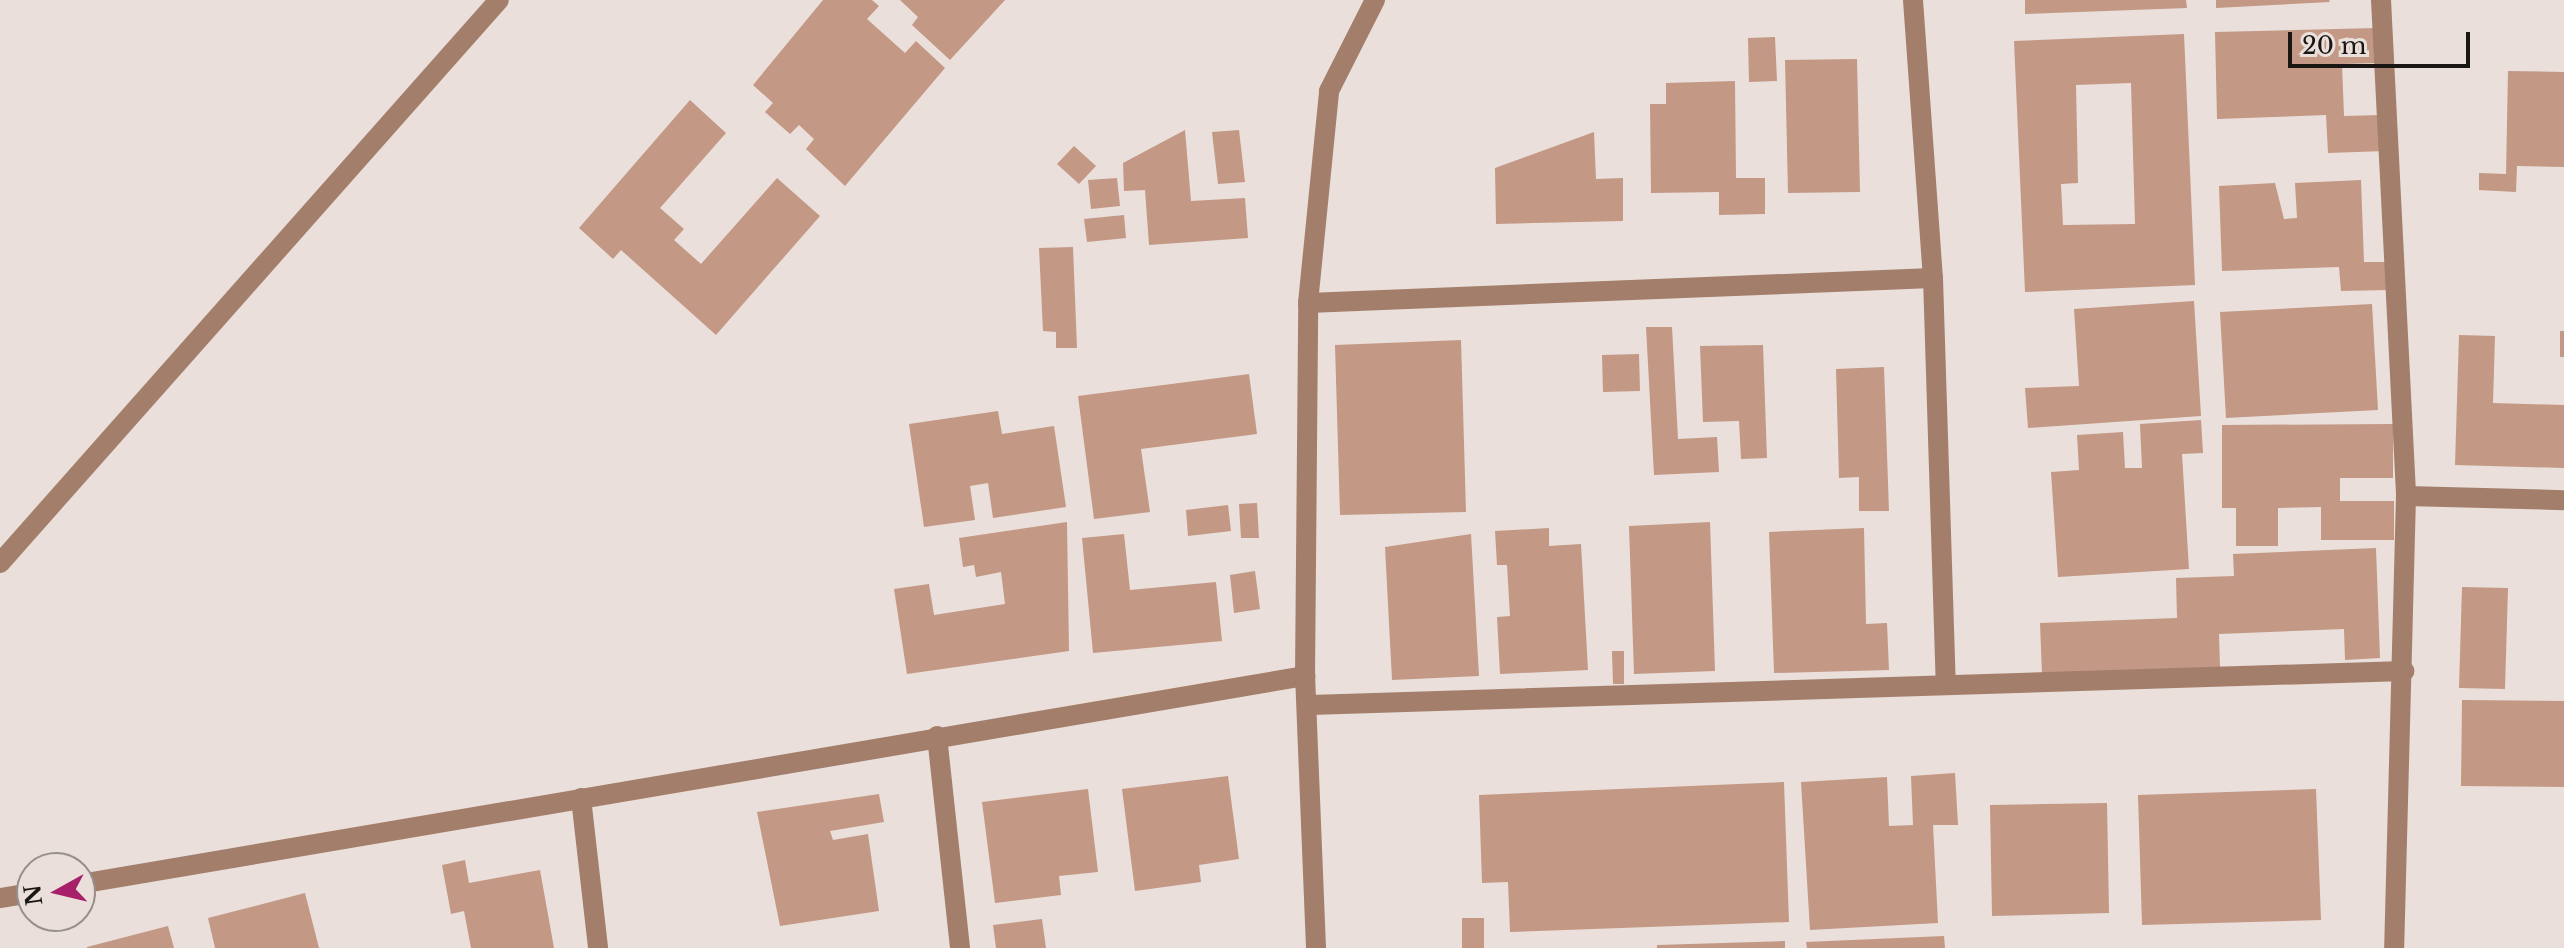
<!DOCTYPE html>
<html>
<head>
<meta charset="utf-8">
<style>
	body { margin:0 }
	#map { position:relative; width:2564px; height:948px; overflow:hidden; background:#eadfda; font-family:"Libre Baskerville",serif }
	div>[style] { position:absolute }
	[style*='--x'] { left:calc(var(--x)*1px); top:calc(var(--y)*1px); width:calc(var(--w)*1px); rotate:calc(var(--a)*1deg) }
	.building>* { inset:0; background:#c39885 }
	.minor>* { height:20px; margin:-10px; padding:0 10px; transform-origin:10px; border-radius:10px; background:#a37e6b }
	span { translate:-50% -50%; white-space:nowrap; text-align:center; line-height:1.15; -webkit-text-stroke:8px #eadfda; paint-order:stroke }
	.north { position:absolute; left:16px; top:852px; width:80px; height:80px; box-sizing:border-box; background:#eadfda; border:2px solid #978f8b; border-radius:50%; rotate:262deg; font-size:22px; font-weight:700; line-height:32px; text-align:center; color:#1a1614 }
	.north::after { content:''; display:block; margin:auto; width:28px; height:36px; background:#a7216a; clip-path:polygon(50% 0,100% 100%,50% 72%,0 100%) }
	.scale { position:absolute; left:2288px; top:32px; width:182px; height:36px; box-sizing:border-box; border:4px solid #1a1614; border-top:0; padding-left:10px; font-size:24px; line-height:28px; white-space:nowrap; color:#1a1614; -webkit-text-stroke:6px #eadfda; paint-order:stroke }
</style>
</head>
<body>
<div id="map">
	<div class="building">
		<div style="clip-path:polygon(823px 0,872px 0,879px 6px,867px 19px,905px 53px,916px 41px,945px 68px,845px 186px,806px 149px,814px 139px,799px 125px,790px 134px,765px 112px,773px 103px,753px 85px)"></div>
		<div style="clip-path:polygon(900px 0,1005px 0,950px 60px,912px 25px,918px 17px)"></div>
		<div style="clip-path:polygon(2025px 0,2186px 0,2187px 8px,2025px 14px)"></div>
		<div style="clip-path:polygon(2216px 0,2329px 0,2330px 2px,2216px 8px)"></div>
		<div style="clip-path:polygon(2377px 28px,2379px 63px,2342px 64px,2344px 116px,2383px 115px,2385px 151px,2328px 153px,2326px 115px,2217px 119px,2215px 32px)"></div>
		<div style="clip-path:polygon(evenodd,2184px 34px,2195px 285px,2025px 292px,2014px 41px,2184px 34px,2131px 83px,2135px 224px,2063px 225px,2061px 184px,2078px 183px,2076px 85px,2131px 83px)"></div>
		<div style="clip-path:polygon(1775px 37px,1777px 81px,1749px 82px,1748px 38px)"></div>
		<div style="clip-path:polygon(1857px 59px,1860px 192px,1788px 193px,1785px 60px)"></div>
		<div style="clip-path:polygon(2508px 71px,2564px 72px,2564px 167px,2517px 166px,2516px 192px,2479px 190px,2479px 173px,2506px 174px)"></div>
		<div style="clip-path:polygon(1735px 81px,1736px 178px,1765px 178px,1765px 214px,1719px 215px,1719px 192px,1651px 193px,1650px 104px,1666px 104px,1666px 83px)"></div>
		<div style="clip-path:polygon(690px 100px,726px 133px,660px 208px,684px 229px,674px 240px,701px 264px,777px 178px,820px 216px,716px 335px,621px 250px,613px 259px,579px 228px)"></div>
		<div style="clip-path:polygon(1185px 130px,1191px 201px,1245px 198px,1248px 238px,1149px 245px,1145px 190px,1124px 191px,1123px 163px)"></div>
		<div style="clip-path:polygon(1239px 130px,1245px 182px,1218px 184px,1212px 132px)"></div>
		<div style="clip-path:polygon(1594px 132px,1596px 179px,1623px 178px,1623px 221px,1496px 224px,1495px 168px)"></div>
		<div style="clip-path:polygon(1074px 146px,1096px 166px,1079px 184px,1057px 164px)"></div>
		<div style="clip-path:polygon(1117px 178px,1120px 206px,1091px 209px,1088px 180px)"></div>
		<div style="clip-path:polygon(2361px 180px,2364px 262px,2386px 262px,2388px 290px,2341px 291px,2339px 267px,2222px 271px,2219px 186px,2275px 183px,2284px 219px,2297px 218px,2295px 183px)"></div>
		<div style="clip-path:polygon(1124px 215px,1126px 238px,1087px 242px,1084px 219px)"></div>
		<div style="clip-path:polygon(1073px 247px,1077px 348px,1056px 348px,1056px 332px,1043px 331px,1039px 248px)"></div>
		<div style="clip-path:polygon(2194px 301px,2201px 416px,2028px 428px,2025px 388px,2079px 386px,2074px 309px)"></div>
		<div style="clip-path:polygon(2372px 304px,2378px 410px,2226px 418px,2220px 312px)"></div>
		<div style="clip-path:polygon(1646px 327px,1672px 327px,1678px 439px,1717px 437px,1719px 472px,1654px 475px)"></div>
		<div style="clip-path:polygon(2560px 331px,2564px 331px,2564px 357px,2560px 357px)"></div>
		<div style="clip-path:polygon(2459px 335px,2495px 336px,2493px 403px,2564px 405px,2564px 468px,2455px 465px)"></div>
		<div style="clip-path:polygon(1461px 340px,1466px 512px,1340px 515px,1335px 345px)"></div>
		<div style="clip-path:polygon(1763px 345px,1767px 458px,1741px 459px,1739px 421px,1703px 422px,1700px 346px)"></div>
		<div style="clip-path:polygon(1639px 354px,1640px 391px,1603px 392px,1602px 355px)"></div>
		<div style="clip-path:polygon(1884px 367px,1889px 511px,1859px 511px,1859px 477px,1839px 478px,1836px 369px)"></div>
		<div style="clip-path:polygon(1249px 374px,1257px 434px,1141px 449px,1150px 512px,1094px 519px,1078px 396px)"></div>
		<div style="clip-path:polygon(998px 411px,1002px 434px,1054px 426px,1066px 507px,993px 518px,988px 483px,970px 486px,975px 520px,924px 527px,909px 424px)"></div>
		<div style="clip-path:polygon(2201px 420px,2203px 453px,2182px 454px,2189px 569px,2058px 577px,2051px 472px,2079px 470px,2077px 435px,2123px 432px,2125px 468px,2142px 468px,2140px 424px)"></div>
		<div style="clip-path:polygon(2393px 424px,2393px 478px,2340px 478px,2340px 501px,2394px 501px,2394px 540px,2321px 540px,2321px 507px,2278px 508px,2278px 546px,2236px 546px,2236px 508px,2222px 508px,2222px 425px)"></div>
		<div style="clip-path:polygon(1257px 503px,1259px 538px,1241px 538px,1239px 504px)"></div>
		<div style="clip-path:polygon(1228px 505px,1231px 531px,1188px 536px,1186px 510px)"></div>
		<div style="clip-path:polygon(1067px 522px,1069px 651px,907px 674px,894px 589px,929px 584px,934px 615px,1005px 604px,1001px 572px,976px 577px,974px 565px,963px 567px,959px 538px)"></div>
		<div style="clip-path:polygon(1710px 522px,1715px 671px,1634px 674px,1629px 526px)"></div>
		<div style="clip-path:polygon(1549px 528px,1549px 546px,1581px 544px,1588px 670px,1500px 674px,1497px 617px,1510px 616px,1507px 565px,1497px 565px,1495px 531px)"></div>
		<div style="clip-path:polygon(1864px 528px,1866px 624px,1887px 623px,1889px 670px,1774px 673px,1769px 532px)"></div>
		<div style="clip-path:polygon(1124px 534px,1130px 590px,1216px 582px,1222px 641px,1093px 653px,1082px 538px)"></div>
		<div style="clip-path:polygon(1471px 534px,1479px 676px,1392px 680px,1385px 547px)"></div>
		<div style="clip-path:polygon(2376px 548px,2380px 658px,2345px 660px,2344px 629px,2219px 634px,2220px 668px,2042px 675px,2040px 623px,2177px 618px,2176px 578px,2234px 576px,2233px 554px)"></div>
		<div style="clip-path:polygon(1255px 571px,1260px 609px,1234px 613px,1230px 575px)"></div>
		<div style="clip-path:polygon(2462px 587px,2508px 588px,2505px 689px,2459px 688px)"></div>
		<div style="clip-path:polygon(1612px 651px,1624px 651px,1624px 684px,1613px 684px)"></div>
		<div style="clip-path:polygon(2462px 700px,2564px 701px,2564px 787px,2461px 786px)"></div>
		<div style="clip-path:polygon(1955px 773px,1958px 825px,1933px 825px,1938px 923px,1810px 930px,1801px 782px,1887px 777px,1889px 826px,1913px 825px,1911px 776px)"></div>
		<div style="clip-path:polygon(1228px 776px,1239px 859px,1199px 865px,1201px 882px,1135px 891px,1122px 789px)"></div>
		<div style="clip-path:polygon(1784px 782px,1789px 922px,1510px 932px,1508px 882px,1482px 883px,1479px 795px)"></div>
		<div style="clip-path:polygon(1088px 789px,1098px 872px,1059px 876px,1061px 895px,995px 903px,982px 802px)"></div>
		<div style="clip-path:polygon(2316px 789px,2321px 920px,2142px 925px,2138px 795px)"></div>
		<div style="clip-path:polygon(879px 794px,884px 822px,830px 831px,833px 840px,868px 834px,879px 911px,780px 926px,757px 812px)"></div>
		<div style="clip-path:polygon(2107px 803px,2109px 913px,1992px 916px,1990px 805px)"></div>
		<div style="clip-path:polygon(465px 860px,469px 883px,540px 870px,554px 948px,471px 948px,464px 911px,451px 914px,442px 865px)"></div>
		<div style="clip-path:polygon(305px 893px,319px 948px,215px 948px,208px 918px)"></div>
		<div style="clip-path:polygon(1462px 918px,1484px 918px,1484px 948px,1462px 948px)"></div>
		<div style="clip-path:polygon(1042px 919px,1046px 948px,996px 948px,993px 925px)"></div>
		<div style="clip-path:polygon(168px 926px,174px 948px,87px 948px,87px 947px)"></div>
		<div style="clip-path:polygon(1944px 936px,1945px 948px,1807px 948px,1806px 942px)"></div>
		<div style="clip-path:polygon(1785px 941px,1785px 948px,1657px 948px,1657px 945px)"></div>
	</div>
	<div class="minor">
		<div style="--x:1913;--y:0;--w:279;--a:85.9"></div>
		<div style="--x:1933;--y:278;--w:407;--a:88.2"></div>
		<div style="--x:2381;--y:0;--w:497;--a:87.1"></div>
		<div style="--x:2406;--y:496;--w:452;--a:91.5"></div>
		<div style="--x:1308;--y:303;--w:625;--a:-2.29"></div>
		<div style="--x:2406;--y:496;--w:158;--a:1.5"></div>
		<div style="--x:0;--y:563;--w:752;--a:-48.45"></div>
		<div style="--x:1310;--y:705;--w:1095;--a:-1.78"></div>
		<div style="--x:937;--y:736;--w:213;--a:83.8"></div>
		<div style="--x:581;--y:798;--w:151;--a:83.5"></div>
		<div style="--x:80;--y:884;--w:1243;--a:-9.64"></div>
		<div style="--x:0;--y:898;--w:32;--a:-9"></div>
		<div style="--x:1316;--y:948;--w:272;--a:-92.3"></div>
		<div style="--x:1305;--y:676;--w:373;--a:-89.5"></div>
		<div style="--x:1308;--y:303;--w:213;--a:-84.3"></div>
		<div style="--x:1329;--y:91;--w:102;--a:-63.2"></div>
	</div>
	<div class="north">N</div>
	<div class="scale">20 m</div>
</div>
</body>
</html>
